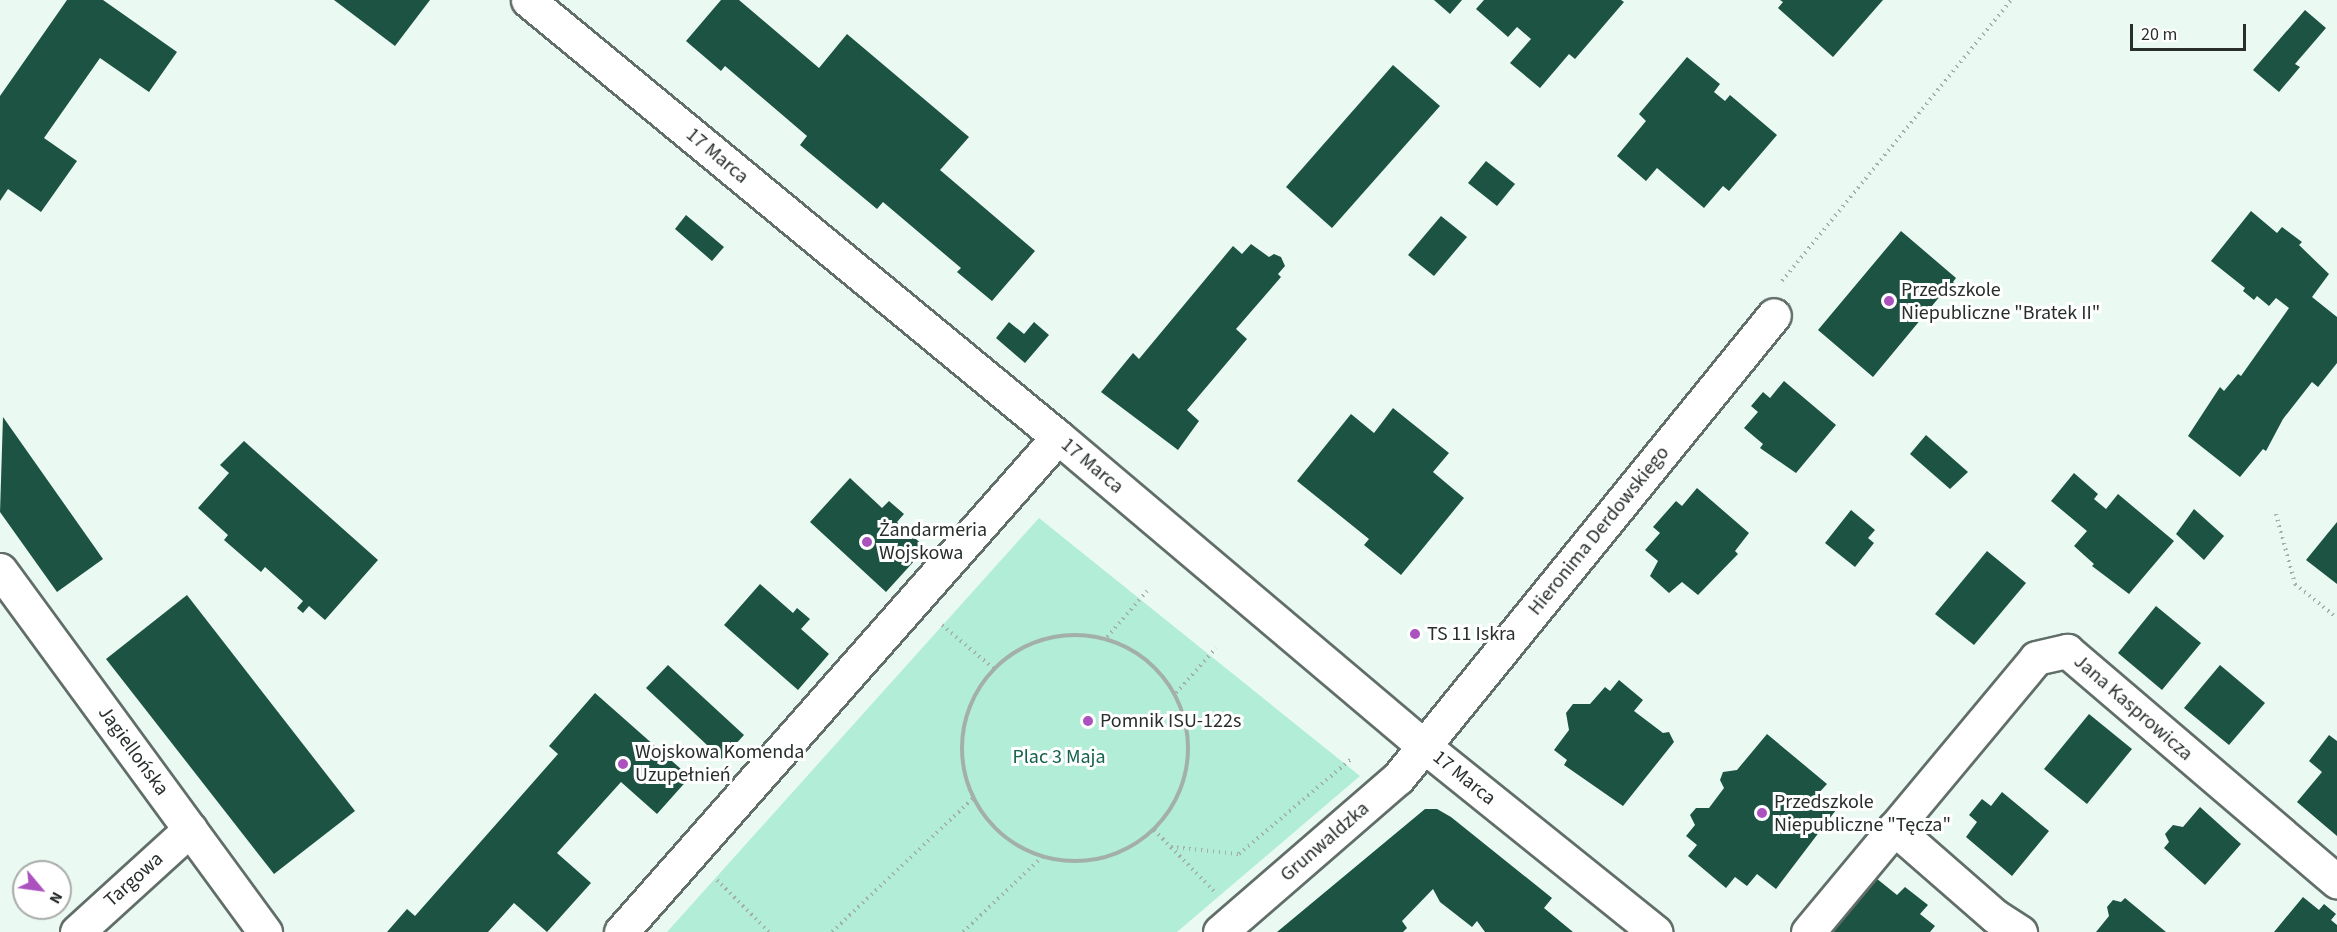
<!DOCTYPE html>
<html>
<head>
<meta charset="utf-8">
<style>
	body { margin:0 }
	#map { position:relative; width:2337px; height:932px; overflow:hidden; background:#eafaf3; font-family:"Source Sans 3",sans-serif }
	div>[style] { position:absolute }
	[style*='--x'] { left:calc(var(--x)*1px); top:calc(var(--y)*1px); width:calc(var(--w)*1px); rotate:calc(var(--a)*1deg) }
	.green>* { inset:0; background:#b2edd7 }
	.building>* { inset:0; background:#1d5343 }
	.path>* { height:4px; margin-top:-2px; transform-origin:0; background:repeating-linear-gradient(90deg,#a3b0aa 0 1.5px,transparent 0 6px) }
	.path>.ring { margin:-2px; padding:0; box-sizing:content-box; background:none; border:4px solid #a3b0aa; border-radius:50% }
	.roads { filter:drop-shadow(2px 0 #616e69) drop-shadow(-2px 0 #616e69) drop-shadow(0 2px #616e69) drop-shadow(0 -2px #616e69) }
	.street>* { height:33px; margin:-16.5px; padding:0 16.5px; transform-origin:16.5px; border-radius:16.5px; background:#fff }
	.dots>* { width:16px; height:16px; translate:-50% -50%; box-sizing:border-box; border:3px solid #fff; border-radius:50% }
	span { translate:-50% -50%; white-space:nowrap; text-align:center; line-height:1.15; -webkit-text-stroke:6px #fff; paint-order:stroke }
	.street-label { font-size:20px; color:#282e2c }
	.poi-label { font-size:20px; color:#282e2c }
	.left { translate:0 -50%; text-align:left }
	.park-label { font-size:20px; color:#12624c }
	.north { position:absolute; left:12px; top:860px; width:60px; height:60px; box-sizing:border-box; background:#fff; border:2px solid #a9abab; border-radius:50%; rotate:119deg; font-size:16px; font-weight:700; line-height:24px; text-align:center; color:#282e2c }
	.north::after { content:''; display:block; margin:auto; width:21px; height:27px; background:#ab52bf; clip-path:polygon(50% 0,100% 100%,50% 72%,0 100%) }
	.scale { position:absolute; left:2130px; top:24px; width:116px; height:27px; box-sizing:border-box; border:3px solid #282e2c; border-top:0; padding-left:8px; font-size:18px; line-height:21px; white-space:nowrap; color:#282e2c; -webkit-text-stroke:4px #fff; paint-order:stroke }
</style>
</head>
<body>
<div id="map">
	<div class="green">
		<div style="clip-path:polygon(1039px 518px,1360px 776px,1177px 932px,667px 932px)"></div>
	</div>
	<div class="building">
		<div style="clip-path:polygon(67px 0,103px 0,177px 52px,149px 92px,100px 58px,44px 138px,77px 161px,41px 212px,8px 189px,0 201px,0 96px)"></div>
		<div style="clip-path:polygon(334px 0,430px 0,395px 46px)"></div>
		<div style="clip-path:polygon(721px 0,739px 0,819px 68px,847px 34px,969px 137px,940px 170px,1035px 251px,992px 301px,957px 272px,961px 268px,883px 202px,877px 209px,800px 145px,807px 136px,725px 66px,721px 71px,686px 41px)"></div>
		<div style="clip-path:polygon(1434px 0,1462px 0,1450px 14px)"></div>
		<div style="clip-path:polygon(1484px 0,1621px 0,1624px 2px,1575px 59px,1569px 54px,1540px 88px,1510px 63px,1531px 39px,1517px 27px,1508px 37px,1476px 9px)"></div>
		<div style="clip-path:polygon(1780px 0,1883px 0,1833px 57px,1778px 8px,1783px 2px)"></div>
		<div style="clip-path:polygon(2305px 10px,2326px 28px,2295px 64px,2300px 67px,2279px 92px,2253px 70px)"></div>
		<div style="clip-path:polygon(1687px 57px,1720px 84px,1714px 92px,1725px 101px,1730px 95px,1777px 135px,1729px 191px,1723px 186px,1704px 208px,1657px 168px,1646px 181px,1617px 156px,1646px 121px,1639px 114px)"></div>
		<div style="clip-path:polygon(1393px 65px,1440px 106px,1332px 228px,1286px 187px)"></div>
		<div style="clip-path:polygon(1486px 161px,1515px 184px,1497px 206px,1468px 183px)"></div>
		<div style="clip-path:polygon(2251px 211px,2277px 233px,2282px 227px,2302px 242px,2299px 245px,2329px 274px,2312px 297px,2337px 317px,2337px 363px,2318px 387px,2312px 382px,2283px 419px,2266px 451px,2263px 449px,2240px 477px,2188px 436px,2220px 387px,2224px 391px,2238px 374px,2241px 376px,2289px 308px,2276px 298px,2269px 306px,2257px 296px,2254px 300px,2243px 291px,2245px 288px,2211px 261px)"></div>
		<div style="clip-path:polygon(686px 215px,724px 247px,712px 261px,675px 229px)"></div>
		<div style="clip-path:polygon(1441px 216px,1467px 237px,1434px 276px,1408px 255px)"></div>
		<div style="clip-path:polygon(1901px 231px,1956px 278px,1953px 282px,1957px 286px,1952px 293px,1946px 289px,1873px 377px,1818px 330px)"></div>
		<div style="clip-path:polygon(1251px 244px,1269px 257px,1274px 254px,1281px 257px,1285px 266px,1278px 274px,1281px 277px,1236px 329px,1247px 339px,1187px 410px,1199px 421px,1178px 450px,1101px 392px,1133px 353px,1139px 359px,1233px 246px,1242px 254px)"></div>
		<div style="clip-path:polygon(1009px 322px,1024px 334px,1034px 322px,1049px 335px,1025px 363px,996px 338px)"></div>
		<div style="clip-path:polygon(1784px 381px,1836px 425px,1796px 473px,1760px 448px,1763px 444px,1744px 428px,1758px 412px,1751px 406px,1763px 392px,1770px 398px)"></div>
		<div style="clip-path:polygon(1393px 408px,1449px 453px,1433px 472px,1464px 498px,1401px 575px,1364px 545px,1369px 539px,1297px 481px,1351px 414px,1374px 433px)"></div>
		<div style="clip-path:polygon(3px 417px,103px 559px,57px 592px,0 512px)"></div>
		<div style="clip-path:polygon(1926px 435px,1968px 472px,1950px 489px,1910px 454px)"></div>
		<div style="clip-path:polygon(244px 441px,378px 560px,325px 620px,309px 606px,303px 613px,297px 608px,303px 601px,265px 567px,261px 572px,224px 540px,228px 535px,198px 508px,229px 473px,220px 465px)"></div>
		<div style="clip-path:polygon(2074px 473px,2098px 494px,2094px 499px,2106px 509px,2118px 494px,2174px 541px,2129px 594px,2092px 566px,2094px 564px,2074px 546px,2087px 531px,2051px 501px)"></div>
		<div style="clip-path:polygon(850px 478px,882px 508px,889px 501px,904px 514px,897px 522px,926px 548px,886px 592px,810px 522px)"></div>
		<div style="clip-path:polygon(1697px 488px,1749px 533px,1735px 551px,1738px 554px,1698px 595px,1682px 582px,1669px 593px,1650px 576px,1658px 561px,1645px 550px,1660px 533px,1653px 527px,1676px 501px,1682px 506px)"></div>
		<div style="clip-path:polygon(2194px 509px,2224px 536px,2204px 560px,2176px 534px)"></div>
		<div style="clip-path:polygon(1851px 510px,1875px 530px,1868px 538px,1874px 543px,1855px 567px,1825px 543px)"></div>
		<div style="clip-path:polygon(2337px 522px,2337px 584px,2306px 560px)"></div>
		<div style="clip-path:polygon(1987px 551px,2026px 583px,1974px 645px,1935px 614px)"></div>
		<div style="clip-path:polygon(760px 584px,793px 613px,797px 608px,810px 619px,801px 629px,829px 654px,798px 690px,724px 625px)"></div>
		<div style="clip-path:polygon(187px 595px,355px 811px,274px 874px,106px 659px)"></div>
		<div style="clip-path:polygon(2156px 606px,2201px 643px,2162px 690px,2118px 653px)"></div>
		<div style="clip-path:polygon(668px 665px,744px 735px,722px 759px,646px 688px)"></div>
		<div style="clip-path:polygon(2220px 665px,2265px 703px,2229px 745px,2184px 708px)"></div>
		<div style="clip-path:polygon(1619px 680px,1643px 700px,1634px 711px,1663px 733px,1669px 732px,1674px 742px,1623px 806px,1564px 765px,1567px 760px,1554px 750px,1569px 730px,1566px 713px,1573px 704px,1590px 704px,1605px 687px,1610px 691px)"></div>
		<div style="clip-path:polygon(595px 693px,690px 777px,657px 814px,621px 782px,557px 853px,591px 883px,547px 932px,514px 903px,488px 932px,387px 932px,407px 909px,415px 916px,558px 754px,549px 746px)"></div>
		<div style="clip-path:polygon(2089px 714px,2132px 749px,2087px 804px,2044px 769px)"></div>
		<div style="clip-path:polygon(1767px 734px,1827px 784px,1817px 795px,1836px 810px,1776px 889px,1757px 874px,1747px 886px,1735px 877px,1726px 888px,1688px 856px,1697px 845px,1686px 836px,1695px 825px,1690px 815px,1696px 808px,1709px 808px,1724px 788px,1720px 780px,1723px 772px,1737px 770px)"></div>
		<div style="clip-path:polygon(2329px 735px,2337px 741px,2337px 836px,2297px 802px,2322px 772px,2309px 761px)"></div>
		<div style="clip-path:polygon(2002px 792px,2049px 831px,2012px 876px,1966px 837px,1977px 822px,1969px 815px,1982px 799px,1991px 806px)"></div>
		<div style="clip-path:polygon(2200px 807px,2241px 844px,2205px 885px,2164px 848px,2169px 842px,2165px 834px,2173px 825px,2183px 827px)"></div>
		<div style="clip-path:polygon(1425px 809px,1437px 809px,1451px 817px,1552px 898px,1544px 908px,1573px 932px,1485px 932px,1477px 921px,1472px 927px,1440px 902px,1433px 889px,1402px 921px,1407px 928px,1403px 932px,1277px 932px)"></div>
		<div style="clip-path:polygon(1871px 874px,1897px 895px,1905px 887px,1928px 905px,1920px 914px,1935px 926px,1930px 932px,1825px 932px)"></div>
		<div style="clip-path:polygon(2303px 897px,2319px 910px,2324px 904px,2336px 914px,2331px 920px,2337px 925px,2337px 932px,2274px 932px)"></div>
		<div style="clip-path:polygon(2125px 898px,2166px 932px,2096px 932px,2109px 916px,2107px 907px,2113px 900px,2121px 902px)"></div>
	</div>
	<div class="path">
		<div style="--x:1782;--y:281;--w:362;--a:-50.8"></div>
		<div style="--x:2276;--y:514;--w:73;--a:74.8"></div>
		<div style="--x:2295;--y:584;--w:54;--a:39"></div>
		<div style="--x:942;--y:625;--w:67;--a:40.1"></div>
		<div class="ring" style="left:962px;top:635px;width:222px;height:222px"></div>
		<div style="--x:1107;--y:637;--w:61;--a:-49"></div>
		<div style="--x:1176;--y:693;--w:60;--a:-48.4"></div>
		<div style="--x:1154;--y:830;--w:86;--a:45.5"></div>
		<div style="--x:1171;--y:847;--w:68;--a:5.9"></div>
		<div style="--x:1239;--y:854;--w:147;--a:-40.3"></div>
		<div style="--x:717;--y:880;--w:74;--a:45"></div>
		<div style="--x:832;--y:932;--w:195;--a:-43.5"></div>
		<div style="--x:963;--y:932;--w:110;--a:-43.5"></div>
	</div>
	<div class="roads">
		<div class="street">
			<div style="--x:528;--y:0;--w:687;--a:39.51"></div>
			<div style="--x:1058;--y:437;--w:479;--a:40.2"></div>
			<div style="--x:1424;--y:746;--w:297;--a:38.8"></div>
			<div style="--x:0;--y:570;--w:449;--a:53.8"></div>
			<div style="--x:1894;--y:828;--w:134;--a:41.1"></div>
			<div style="--x:1995;--y:916;--w:30;--a:33"></div>
			<div style="--x:77;--y:932;--w:153;--a:-42.3"></div>
			<div style="--x:621;--y:932;--w:660;--a:-48.56"></div>
			<div style="--x:1220;--y:932;--w:235;--a:-40.9"></div>
			<div style="--x:1398;--y:778;--w:596;--a:-50.92"></div>
			<div style="--x:1808;--y:932;--w:356;--a:-50.2"></div>
			<div style="--x:2036;--y:658;--w:32;--a:-13"></div>
			<div style="--x:2067;--y:651;--w:355;--a:40.5"></div>
		</div>
	</div>
	<div class="dots">
		<div style="left:1889px;top:301px;background:#ab52bf"></div>
		<div style="left:867px;top:542px;background:#ab52bf"></div>
		<div style="left:1415px;top:634px;background:#ab52bf"></div>
		<div style="left:1088px;top:721px;background:#ab52bf"></div>
		<div style="left:623px;top:764px;background:#ab52bf"></div>
		<div style="left:1762px;top:813px;background:#ab52bf"></div>
	</div>
	<div class="street-label">
		<span style="left:717px;top:156px;rotate:40deg">17 Marca</span>
		<span style="left:1092px;top:466px;rotate:40deg">17 Marca</span>
		<span style="left:1599px;top:531px;rotate:-51deg">Hieronima Derdowskiego</span>
		<span style="left:2133px;top:708px;rotate:41deg">Jana Kasprowicza</span>
		<span style="left:133px;top:751px;rotate:54deg">Jagiellońska</span>
		<span style="left:1464px;top:778px;rotate:39deg">17 Marca</span>
		<span style="left:1325px;top:842px;rotate:-41deg">Grunwaldzka</span>
		<span style="left:134px;top:880px;rotate:-42deg">Targowa</span>
	</div>
	<div class="poi-label">
		<span class="left" style="left:1901px;top:302px">Przedszkole<br>Niepubliczne "Bratek II"</span>
		<span class="left" style="left:879px;top:542px">Żandarmeria<br>Wojskowa</span>
		<span class="left" style="left:1427px;top:634px">TS 11 Iskra</span>
		<span class="left" style="left:1100px;top:721px">Pomnik ISU-122s</span>
		<span class="left" style="left:635px;top:764px">Wojskowa Komenda<br>Uzupełnień</span>
		<span class="left" style="left:1774px;top:814px">Przedszkole<br>Niepubliczne "Tęcza"</span>
	</div>
	<div class="park-label">
		<span style="left:1059px;top:757px">Plac 3 Maja</span>
	</div>
	<div class="north">N</div>
	<div class="scale">20 m</div>
</div>
</body>
</html>
